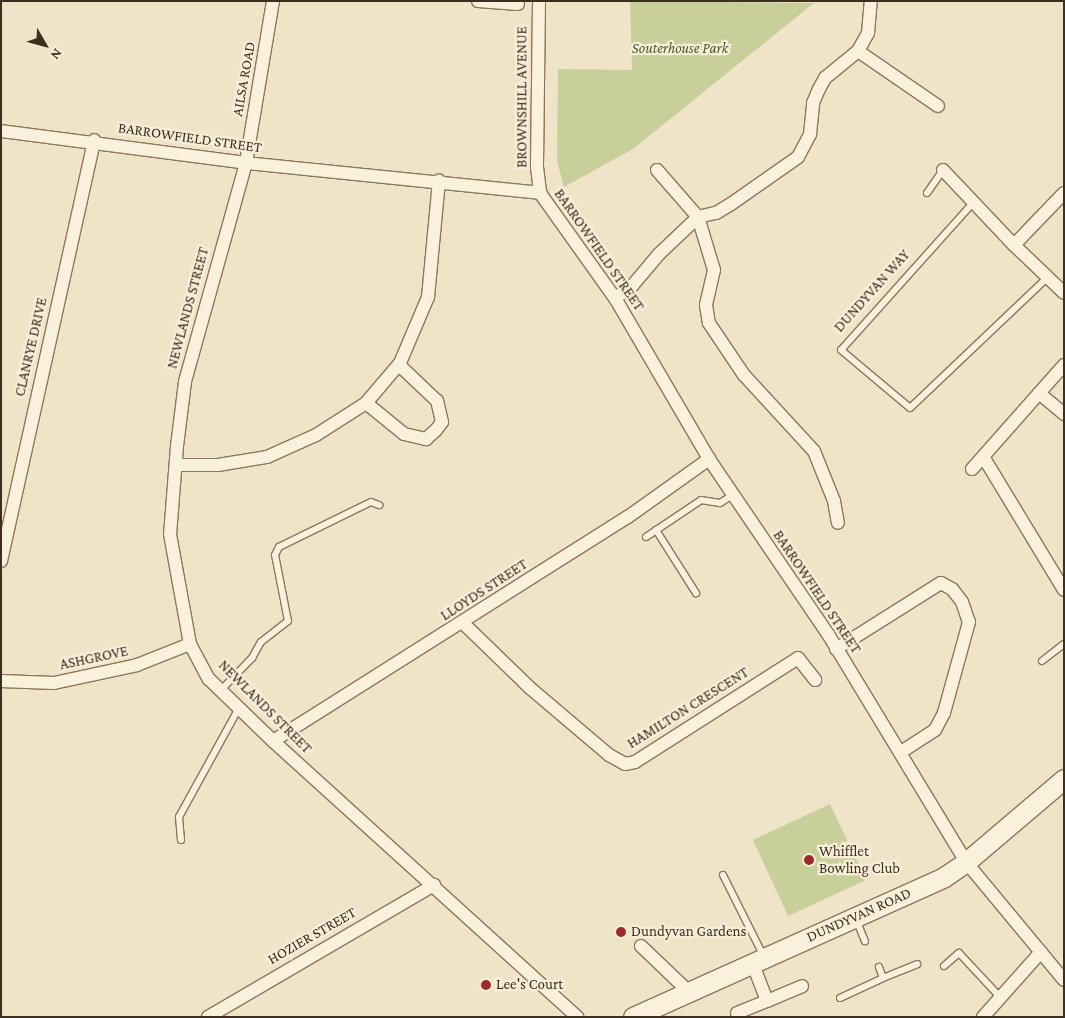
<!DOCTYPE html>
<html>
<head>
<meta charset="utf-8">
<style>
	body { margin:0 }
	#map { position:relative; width:1065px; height:1018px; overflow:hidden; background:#f0e4c8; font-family:"Crimson Pro",serif }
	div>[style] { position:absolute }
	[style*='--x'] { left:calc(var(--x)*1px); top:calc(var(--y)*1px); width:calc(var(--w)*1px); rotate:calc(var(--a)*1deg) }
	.green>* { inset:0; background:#c9cf9b }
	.roads { filter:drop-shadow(1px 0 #8d765c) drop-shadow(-1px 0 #8d765c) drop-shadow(0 1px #8d765c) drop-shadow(0 -1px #8d765c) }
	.lane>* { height:6px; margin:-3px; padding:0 3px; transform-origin:3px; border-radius:3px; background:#faf1dc }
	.street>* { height:12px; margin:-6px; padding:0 6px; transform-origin:6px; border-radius:6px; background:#faf1dc }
	.secondary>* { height:19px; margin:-9.5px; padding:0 9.5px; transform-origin:9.5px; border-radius:9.5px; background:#faf1dc }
	.dots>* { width:14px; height:14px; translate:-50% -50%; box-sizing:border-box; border:2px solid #f7eed8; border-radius:50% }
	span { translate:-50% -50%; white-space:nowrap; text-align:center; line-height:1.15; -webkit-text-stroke:4.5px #f7eed8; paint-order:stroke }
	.park-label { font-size:15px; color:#4d5a26; font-style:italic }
	.street-label { font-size:15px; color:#3d2e20 }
	.poi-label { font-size:15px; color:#3d2e20 }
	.left { translate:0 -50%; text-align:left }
	.frame { position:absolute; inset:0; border:2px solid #3d2e20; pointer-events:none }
	.north { position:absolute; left:20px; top:20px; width:50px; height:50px; -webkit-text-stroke:4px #f7eed8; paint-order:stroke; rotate:128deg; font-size:14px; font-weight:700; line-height:20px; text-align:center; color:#3d2e20 }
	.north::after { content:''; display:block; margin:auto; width:18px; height:22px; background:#3d2e20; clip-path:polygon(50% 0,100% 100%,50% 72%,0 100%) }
</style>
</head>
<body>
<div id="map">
	<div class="green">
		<div style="clip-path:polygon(630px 1px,814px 3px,633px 149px,564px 187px,557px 161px,558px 69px,632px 70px)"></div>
		<div style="clip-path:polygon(830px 804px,866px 880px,788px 916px,753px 840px)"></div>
	</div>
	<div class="roads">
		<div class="lane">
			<div style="--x:927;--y:193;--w:28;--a:-55"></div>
			<div style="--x:972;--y:204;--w:196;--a:131.9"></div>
			<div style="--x:841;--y:350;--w:90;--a:40"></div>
			<div style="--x:910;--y:408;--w:187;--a:-43.5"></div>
			<div style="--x:656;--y:530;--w:75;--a:57.6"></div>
			<div style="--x:646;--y:537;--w:66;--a:-33.9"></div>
			<div style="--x:701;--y:500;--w:19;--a:9"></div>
			<div style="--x:720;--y:503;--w:15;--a:-32"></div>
			<div style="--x:1042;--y:661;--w:28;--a:-38"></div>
			<div style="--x:221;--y:690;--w:45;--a:-45.9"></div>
			<div style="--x:252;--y:658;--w:18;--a:-61"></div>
			<div style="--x:261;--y:642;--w:34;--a:-38"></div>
			<div style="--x:288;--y:621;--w:67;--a:-101.1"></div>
			<div style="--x:275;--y:555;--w:9;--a:-63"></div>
			<div style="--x:279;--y:547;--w:102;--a:-26.1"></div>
			<div style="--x:371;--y:502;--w:9;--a:21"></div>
			<div style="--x:181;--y:840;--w:23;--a:-95"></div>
			<div style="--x:179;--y:817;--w:124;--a:-61.2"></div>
			<div style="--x:723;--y:875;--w:92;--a:63.4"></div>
			<div style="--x:856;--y:919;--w:24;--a:68"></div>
			<div style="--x:944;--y:966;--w:20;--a:-41"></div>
			<div style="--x:959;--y:953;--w:60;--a:47"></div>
			<div style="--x:883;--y:978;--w:37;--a:-22"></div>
			<div style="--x:840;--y:998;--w:47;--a:-24.9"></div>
			<div style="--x:883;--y:978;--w:12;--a:-110"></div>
		</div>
		<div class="street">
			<div style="--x:273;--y:1;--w:164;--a:99.5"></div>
			<div style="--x:246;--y:163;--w:227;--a:105.6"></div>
			<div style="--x:185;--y:382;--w:64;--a:97.1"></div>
			<div style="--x:177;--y:446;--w:88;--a:94.5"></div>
			<div style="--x:170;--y:534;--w:112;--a:79.7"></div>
			<div style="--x:190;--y:644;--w:40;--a:62"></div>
			<div style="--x:209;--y:679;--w:89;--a:44.1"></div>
			<div style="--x:273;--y:741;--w:411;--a:42.2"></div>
			<div style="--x:478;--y:1;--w:40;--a:4.3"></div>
			<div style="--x:539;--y:1;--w:166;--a:90.7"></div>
			<div style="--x:537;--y:167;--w:26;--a:83"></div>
			<div style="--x:858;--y:51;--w:97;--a:34.5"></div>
			<div style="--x:1;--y:131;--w:247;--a:7.4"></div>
			<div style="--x:246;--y:163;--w:296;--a:5.8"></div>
			<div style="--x:540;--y:193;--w:129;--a:54.5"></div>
			<div style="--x:615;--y:298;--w:186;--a:59.7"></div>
			<div style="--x:709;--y:459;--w:212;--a:55.8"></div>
			<div style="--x:828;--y:634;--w:267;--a:58.8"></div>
			<div style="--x:966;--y:862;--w:153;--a:50.3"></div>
			<div style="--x:657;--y:170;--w:62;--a:48.9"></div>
			<div style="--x:698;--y:217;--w:55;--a:73.2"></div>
			<div style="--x:714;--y:270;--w:36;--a:103"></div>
			<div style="--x:706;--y:305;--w:18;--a:81"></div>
			<div style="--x:709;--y:323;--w:63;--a:56.1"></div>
			<div style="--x:744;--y:375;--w:103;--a:47.4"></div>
			<div style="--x:814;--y:451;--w:54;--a:68.2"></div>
			<div style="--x:834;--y:501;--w:22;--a:80"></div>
			<div style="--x:943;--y:170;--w:103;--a:46.6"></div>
			<div style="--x:1064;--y:193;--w:72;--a:133.9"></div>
			<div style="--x:1014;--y:245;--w:69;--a:43.8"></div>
			<div style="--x:615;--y:298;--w:21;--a:-35"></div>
			<div style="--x:632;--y:286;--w:42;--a:-49.8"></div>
			<div style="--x:659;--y:254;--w:54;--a:-43.5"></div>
			<div style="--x:698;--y:217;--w:18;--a:-13"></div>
			<div style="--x:716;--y:213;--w:17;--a:-31"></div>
			<div style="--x:731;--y:204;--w:82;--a:-35"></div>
			<div style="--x:798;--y:157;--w:26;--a:-62"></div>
			<div style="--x:810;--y:134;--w:31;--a:-84"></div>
			<div style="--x:813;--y:103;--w:15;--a:-67"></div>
			<div style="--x:819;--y:89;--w:13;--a:-61"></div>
			<div style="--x:825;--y:78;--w:43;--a:-39.3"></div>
			<div style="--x:858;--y:51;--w:21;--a:-61"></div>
			<div style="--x:868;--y:33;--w:32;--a:-85"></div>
			<div style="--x:1039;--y:393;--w:33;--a:40"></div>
			<div style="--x:366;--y:403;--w:49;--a:39.2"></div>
			<div style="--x:404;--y:434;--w:23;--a:13"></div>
			<div style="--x:426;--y:439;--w:13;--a:-42"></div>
			<div style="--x:436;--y:430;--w:10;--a:-53"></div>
			<div style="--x:442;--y:422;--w:22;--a:-103"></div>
			<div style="--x:437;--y:401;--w:52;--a:-136.5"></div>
			<div style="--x:984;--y:458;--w:154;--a:58.8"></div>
			<div style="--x:176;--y:465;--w:42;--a:0"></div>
			<div style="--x:218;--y:465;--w:50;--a:-9.3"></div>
			<div style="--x:267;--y:457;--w:54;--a:-24.2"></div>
			<div style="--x:316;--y:435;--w:59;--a:-32.6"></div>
			<div style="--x:366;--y:403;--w:52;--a:-49.6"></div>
			<div style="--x:400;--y:363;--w:72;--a:-67"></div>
			<div style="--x:428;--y:297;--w:117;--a:-84.6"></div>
			<div style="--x:972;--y:469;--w:139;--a:-48.5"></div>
			<div style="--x:1;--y:561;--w:431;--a:-77.5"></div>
			<div style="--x:463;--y:623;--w:93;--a:44.1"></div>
			<div style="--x:530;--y:688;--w:104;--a:40.3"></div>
			<div style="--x:609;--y:755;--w:18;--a:29"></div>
			<div style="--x:625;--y:764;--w:10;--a:-11"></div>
			<div style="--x:635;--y:762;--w:193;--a:-32.5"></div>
			<div style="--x:798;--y:658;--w:28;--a:52"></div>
			<div style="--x:836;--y:649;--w:124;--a:-32.2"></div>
			<div style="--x:941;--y:583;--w:13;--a:29"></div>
			<div style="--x:952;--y:589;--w:16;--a:52"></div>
			<div style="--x:962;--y:602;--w:21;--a:71"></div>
			<div style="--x:969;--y:622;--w:94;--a:105.4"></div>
			<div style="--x:944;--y:713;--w:19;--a:118"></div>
			<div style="--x:935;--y:730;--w:40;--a:147.1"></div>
			<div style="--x:1;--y:681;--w:53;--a:2.2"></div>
			<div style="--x:54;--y:683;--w:85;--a:-12.2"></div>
			<div style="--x:137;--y:665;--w:57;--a:-21.6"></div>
			<div style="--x:273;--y:741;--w:420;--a:-32.3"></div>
			<div style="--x:628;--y:517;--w:100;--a:-35.6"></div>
			<div style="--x:641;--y:946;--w:66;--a:43.8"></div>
			<div style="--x:767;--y:1001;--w:38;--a:-23"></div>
			<div style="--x:737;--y:1013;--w:32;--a:-22"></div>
			<div style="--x:767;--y:1001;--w:40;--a:-111"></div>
			<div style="--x:208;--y:1017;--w:262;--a:-30.3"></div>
			<div style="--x:983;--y:1017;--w:87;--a:-48.3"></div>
		</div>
		<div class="secondary">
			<div style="--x:633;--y:1017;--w:341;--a:-24.2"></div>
			<div style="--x:944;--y:877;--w:27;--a:-34"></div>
			<div style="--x:966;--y:862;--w:128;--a:-40.3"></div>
		</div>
	</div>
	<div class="dots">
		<div style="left:809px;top:860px;background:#9e2a2b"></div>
		<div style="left:621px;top:932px;background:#9e2a2b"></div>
		<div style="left:486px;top:985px;background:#9e2a2b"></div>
	</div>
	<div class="park-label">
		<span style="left:680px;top:49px">Souterhouse Park</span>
	</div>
	<div class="street-label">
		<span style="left:244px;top:79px;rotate:-80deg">AILSA ROAD</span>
		<span style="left:522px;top:97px;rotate:-90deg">BROWNSHILL AVENUE</span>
		<span style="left:190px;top:138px;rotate:8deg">BARROWFIELD STREET</span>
		<span style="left:599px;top:250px;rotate:55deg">BARROWFIELD STREET</span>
		<span style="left:872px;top:291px;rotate:-48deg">DUNDYVAN WAY</span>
		<span style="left:188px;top:308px;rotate:-75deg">NEWLANDS STREET</span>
		<span style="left:31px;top:347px;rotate:-77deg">CLANRYE DRIVE</span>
		<span style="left:484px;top:590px;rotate:-33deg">LLOYDS STREET</span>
		<span style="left:817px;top:592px;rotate:56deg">BARROWFIELD STREET</span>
		<span style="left:94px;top:658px;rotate:-12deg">ASHGROVE</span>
		<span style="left:265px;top:707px;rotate:45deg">NEWLANDS STREET</span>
		<span style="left:688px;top:708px;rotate:-32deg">HAMILTON CRESCENT</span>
		<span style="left:859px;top:915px;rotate:-24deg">DUNDYVAN ROAD</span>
		<span style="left:312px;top:936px;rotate:-30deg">HOZIER STREET</span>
	</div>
	<div class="poi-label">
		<span class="left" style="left:819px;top:860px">Whifflet<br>Bowling Club</span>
		<span class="left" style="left:631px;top:932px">Dundyvan Gardens</span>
		<span class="left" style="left:496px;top:985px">Lee's Court</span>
	</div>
	<div class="frame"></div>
	<div class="north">N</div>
</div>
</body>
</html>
